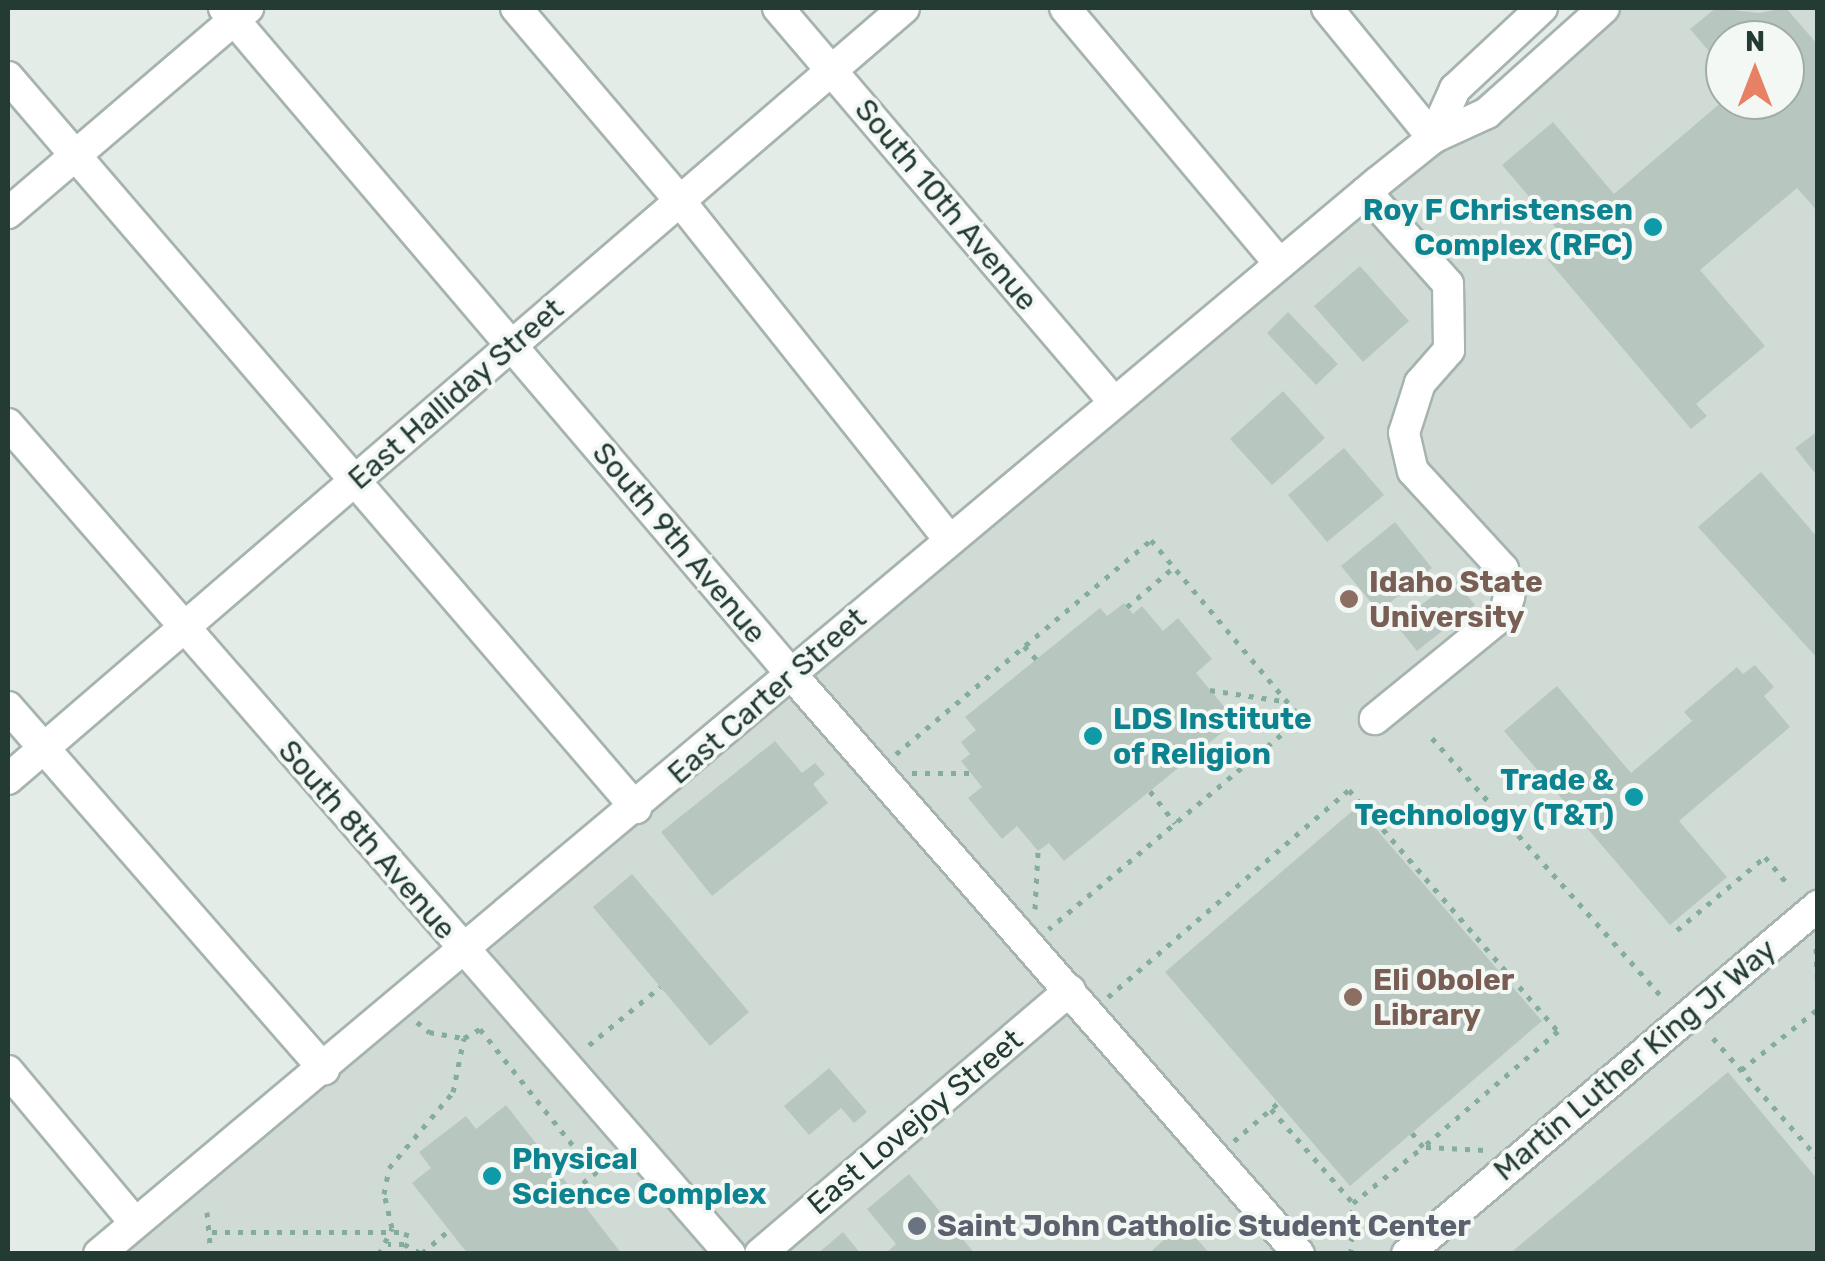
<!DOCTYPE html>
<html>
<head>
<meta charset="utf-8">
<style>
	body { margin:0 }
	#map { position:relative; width:1825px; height:1261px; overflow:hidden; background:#e3ece7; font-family:Rubik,sans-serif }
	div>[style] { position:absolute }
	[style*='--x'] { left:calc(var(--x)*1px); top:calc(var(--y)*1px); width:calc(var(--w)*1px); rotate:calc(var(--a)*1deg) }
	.built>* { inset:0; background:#d1dbd6 }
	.building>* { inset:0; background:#b8c6c0 }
	.path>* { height:5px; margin-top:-2.5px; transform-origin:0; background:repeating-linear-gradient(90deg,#85ad9f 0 5px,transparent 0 13px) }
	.roads { filter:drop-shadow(2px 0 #a6b3ae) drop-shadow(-2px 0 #a6b3ae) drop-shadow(0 2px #a6b3ae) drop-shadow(0 -2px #a6b3ae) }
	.minor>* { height:30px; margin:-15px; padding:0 15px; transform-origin:15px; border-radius:15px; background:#fff }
	.dots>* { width:28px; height:28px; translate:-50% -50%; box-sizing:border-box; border:5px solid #f3f8f5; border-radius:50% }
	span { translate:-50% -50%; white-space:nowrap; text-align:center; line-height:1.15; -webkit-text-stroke:8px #f3f8f5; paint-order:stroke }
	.street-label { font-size:30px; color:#243b34 }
	.culture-label { font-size:30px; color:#0d838f; font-weight:700 }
	.right { translate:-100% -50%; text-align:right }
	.left { translate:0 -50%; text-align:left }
	.education-label { font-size:30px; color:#785e54; font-weight:700 }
	.worship-label { font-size:30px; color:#5b616d; font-weight:700 }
	.frame { position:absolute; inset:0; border:10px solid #243b34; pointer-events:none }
	.north { position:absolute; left:1705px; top:20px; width:100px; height:100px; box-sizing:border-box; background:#f3f8f5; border:2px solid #a0aca8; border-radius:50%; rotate:0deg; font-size:28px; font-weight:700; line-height:40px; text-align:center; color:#243b34 }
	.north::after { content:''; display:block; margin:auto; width:35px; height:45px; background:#e88064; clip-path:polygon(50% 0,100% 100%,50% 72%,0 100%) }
</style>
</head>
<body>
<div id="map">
	<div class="built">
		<div style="clip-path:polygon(evenodd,1583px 8px,1817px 8px,1817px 1253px,99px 1254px,1583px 8px,1725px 40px,1785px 40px,1785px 100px,1725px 100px,1725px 40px)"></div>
	</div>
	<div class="building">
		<div style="clip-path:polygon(1716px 8px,1759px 13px,1786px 8px,1818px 45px,1818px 212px,1797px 188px,1700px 270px,1765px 346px,1696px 404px,1707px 416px,1691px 429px,1548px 260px,1568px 242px,1502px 165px,1553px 122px,1614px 194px,1724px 100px,1785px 100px,1785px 40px,1725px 40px,1725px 70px,1690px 29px)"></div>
		<div style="clip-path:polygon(1360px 266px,1409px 321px,1363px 362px,1314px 306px)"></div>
		<div style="clip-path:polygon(1288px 312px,1338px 364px,1316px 385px,1267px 333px)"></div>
		<div style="clip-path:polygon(1283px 391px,1325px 438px,1272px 485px,1230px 439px)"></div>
		<div style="clip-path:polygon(1818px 431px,1818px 477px,1795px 448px)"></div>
		<div style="clip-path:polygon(1344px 448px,1384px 495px,1327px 542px,1288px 495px)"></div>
		<div style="clip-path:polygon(1761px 472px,1818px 538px,1818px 659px,1698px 527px)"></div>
		<div style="clip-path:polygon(1395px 522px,1432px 568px,1379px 612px,1341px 566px)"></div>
		<div style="clip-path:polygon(1454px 579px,1475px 605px,1417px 651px,1396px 625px)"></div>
		<div style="clip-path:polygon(1124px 603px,1133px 614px,1142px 606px,1163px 631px,1178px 618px,1212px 659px,1196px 673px,1236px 721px,1064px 861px,1049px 843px,1038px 851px,1017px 826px,1002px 839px,968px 798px,982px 787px,961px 761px,970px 754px,961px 742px,976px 730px,965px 717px,1100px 608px,1107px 616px)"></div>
		<div style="clip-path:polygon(1755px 665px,1774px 687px,1764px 696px,1790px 727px,1679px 821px,1727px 877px,1670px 925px,1504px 731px,1557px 686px,1631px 773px,1692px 721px,1684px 712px,1737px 667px,1743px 674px)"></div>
		<div style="clip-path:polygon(775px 741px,802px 773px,815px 763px,825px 774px,813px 784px,828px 803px,712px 896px,661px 832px)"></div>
		<div style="clip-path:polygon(1357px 807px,1542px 1021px,1350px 1186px,1165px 972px)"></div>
		<div style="clip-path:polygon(632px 874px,749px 1012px,710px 1046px,593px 907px)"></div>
		<div style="clip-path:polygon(829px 1068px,867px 1112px,854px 1123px,841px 1108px,809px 1135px,784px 1106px)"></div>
		<div style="clip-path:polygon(1728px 1072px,1818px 1180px,1818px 1254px,1509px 1254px)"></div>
		<div style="clip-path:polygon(506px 1105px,573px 1191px,622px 1254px,468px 1254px,412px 1183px,431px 1168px,419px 1152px,466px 1116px,476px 1129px)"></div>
		<div style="clip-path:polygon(909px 1174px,975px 1254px,885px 1254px,896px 1244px,867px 1209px)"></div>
		<div style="clip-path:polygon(1183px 1223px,1210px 1254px,1148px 1254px)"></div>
		<div style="clip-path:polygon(843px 1232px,861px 1254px,817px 1254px)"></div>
	</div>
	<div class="path">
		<div style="--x:1127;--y:607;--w:62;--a:-40.4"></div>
		<div style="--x:1024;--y:646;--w:18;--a:47"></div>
		<div style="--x:1210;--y:690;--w:74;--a:8.6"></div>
		<div style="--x:1432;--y:738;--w:348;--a:48.4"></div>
		<div style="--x:896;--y:754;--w:333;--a:-40"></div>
		<div style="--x:1151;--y:540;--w:233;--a:49.9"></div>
		<div style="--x:1301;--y:718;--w:329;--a:140.1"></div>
		<div style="--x:912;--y:773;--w:58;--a:0"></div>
		<div style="--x:1150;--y:791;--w:41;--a:52"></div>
		<div style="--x:1035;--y:909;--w:58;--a:-87"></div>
		<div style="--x:1677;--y:930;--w:114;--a:-39.7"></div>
		<div style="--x:1765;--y:857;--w:39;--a:50"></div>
		<div style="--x:1816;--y:948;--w:46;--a:87.5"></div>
		<div style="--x:1108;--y:997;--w:318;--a:-40.7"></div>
		<div style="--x:1349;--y:790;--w:319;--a:49.1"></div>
		<div style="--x:1558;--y:1031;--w:178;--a:139.3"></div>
		<div style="--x:417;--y:1022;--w:16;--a:40"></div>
		<div style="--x:429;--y:1032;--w:36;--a:10"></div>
		<div style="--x:1713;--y:1038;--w:159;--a:48.8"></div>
		<div style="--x:589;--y:1045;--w:92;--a:-39.2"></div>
		<div style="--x:1741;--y:1070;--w:98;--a:-38.4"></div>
		<div style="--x:1271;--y:1109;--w:125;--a:48.9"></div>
		<div style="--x:1234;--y:1141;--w:58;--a:-40.8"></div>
		<div style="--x:1426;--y:1147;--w:59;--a:2.9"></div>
		<div style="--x:573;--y:1191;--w:46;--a:-38.9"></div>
		<div style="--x:207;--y:1212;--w:42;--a:84.6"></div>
		<div style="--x:212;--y:1232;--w:195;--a:0"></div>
		<div style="--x:407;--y:1232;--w:12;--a:104"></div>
		<div style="--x:404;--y:1244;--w:16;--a:180"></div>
		<div style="--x:404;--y:1244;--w:21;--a:29"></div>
		<div style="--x:422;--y:1253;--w:35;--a:-40"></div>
		<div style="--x:379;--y:1254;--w:29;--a:-63"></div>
		<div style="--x:392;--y:1228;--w:35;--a:-103"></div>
		<div style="--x:384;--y:1194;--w:26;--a:-79"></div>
		<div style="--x:389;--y:1168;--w:99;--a:-49.9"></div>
		<div style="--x:453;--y:1092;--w:55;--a:-78.5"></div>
		<div style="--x:464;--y:1038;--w:18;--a:-29"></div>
		<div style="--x:480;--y:1029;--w:184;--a:51.4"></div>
		<div style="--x:1351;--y:1254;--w:51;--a:-87.8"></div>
		<div style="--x:1353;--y:1203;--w:90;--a:-38.7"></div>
		<div style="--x:1423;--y:1147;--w:18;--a:-128"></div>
	</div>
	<div class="roads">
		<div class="minor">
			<div style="--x:224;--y:8;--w:875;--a:49.59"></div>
			<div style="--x:791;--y:674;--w:771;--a:48.79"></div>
			<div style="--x:516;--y:8;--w:253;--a:49.6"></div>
			<div style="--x:680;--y:201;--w:433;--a:51.5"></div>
			<div style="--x:778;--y:8;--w:518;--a:49.54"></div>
			<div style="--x:1065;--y:8;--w:334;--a:50"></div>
			<div style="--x:1327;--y:8;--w:168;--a:50.8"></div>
			<div style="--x:8;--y:77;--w:964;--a:49.33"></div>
			<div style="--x:1433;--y:138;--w:54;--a:-65.8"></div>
			<div style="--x:1455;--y:89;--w:119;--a:-43"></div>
			<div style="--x:1366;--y:192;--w:123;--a:48.3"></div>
			<div style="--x:1448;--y:284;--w:66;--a:89.1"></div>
			<div style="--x:1449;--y:350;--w:44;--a:131.3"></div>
			<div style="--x:1420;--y:383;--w:52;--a:107.7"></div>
			<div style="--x:1404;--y:433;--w:39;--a:77"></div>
			<div style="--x:1413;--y:471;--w:133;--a:47.4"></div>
			<div style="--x:1503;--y:569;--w:28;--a:77"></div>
			<div style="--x:1509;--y:596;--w:17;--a:103"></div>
			<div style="--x:1505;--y:613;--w:168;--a:140.8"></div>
			<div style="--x:8;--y:213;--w:316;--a:-40.5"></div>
			<div style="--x:8;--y:424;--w:1100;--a:48.98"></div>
			<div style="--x:8;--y:707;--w:481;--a:48.9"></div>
			<div style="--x:8;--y:779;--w:1182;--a:-40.71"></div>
			<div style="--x:8;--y:1071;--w:198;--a:50.1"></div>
			<div style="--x:99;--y:1254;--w:1669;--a:-39.97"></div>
			<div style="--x:1378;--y:182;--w:70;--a:-38.7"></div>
			<div style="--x:1433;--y:138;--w:60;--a:-24.8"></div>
			<div style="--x:1487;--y:113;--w:157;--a:-41.9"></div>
			<div style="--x:760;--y:1254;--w:407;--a:-40.4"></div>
			<div style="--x:1407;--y:1254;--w:539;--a:-40.26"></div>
		</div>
	</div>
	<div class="dots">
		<div style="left:1653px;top:227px;background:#0f9aa8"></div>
		<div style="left:1349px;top:599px;background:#8d6e63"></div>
		<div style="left:1093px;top:736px;background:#0f9aa8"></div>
		<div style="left:1634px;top:797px;background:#0f9aa8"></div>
		<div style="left:1353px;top:997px;background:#8d6e63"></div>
		<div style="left:492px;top:1176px;background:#0f9aa8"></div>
		<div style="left:917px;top:1226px;background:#6b7280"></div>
	</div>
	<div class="street-label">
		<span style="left:946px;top:205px;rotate:50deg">South 10th Avenue</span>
		<span style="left:456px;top:394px;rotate:-41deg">East Halliday Street</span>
		<span style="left:679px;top:543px;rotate:50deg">South 9th Avenue</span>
		<span style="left:767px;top:696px;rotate:-41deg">East Carter Street</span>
		<span style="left:367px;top:840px;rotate:49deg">South 8th Avenue</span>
		<span style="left:1635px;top:1060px;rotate:-40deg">Martin Luther King Jr Way</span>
		<span style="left:915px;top:1122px;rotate:-40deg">East Lovejoy Street</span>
	</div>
	<div class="culture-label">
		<span class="right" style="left:1633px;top:227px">Roy F Christensen<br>Complex (RFC)</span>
		<span class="left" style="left:1113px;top:736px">LDS Institute<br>of Religion</span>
		<span class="right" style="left:1614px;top:797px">Trade &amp;<br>Technology (T&amp;T)</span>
		<span class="left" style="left:512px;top:1176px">Physical<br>Science Complex</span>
	</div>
	<div class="education-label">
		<span class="left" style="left:1369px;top:599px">Idaho State<br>University</span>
		<span class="left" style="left:1373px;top:997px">Eli Oboler<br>Library</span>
	</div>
	<div class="worship-label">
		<span class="left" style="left:937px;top:1226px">Saint John Catholic Student Center</span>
	</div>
	<div class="frame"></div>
	<div class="north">N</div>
</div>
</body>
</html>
